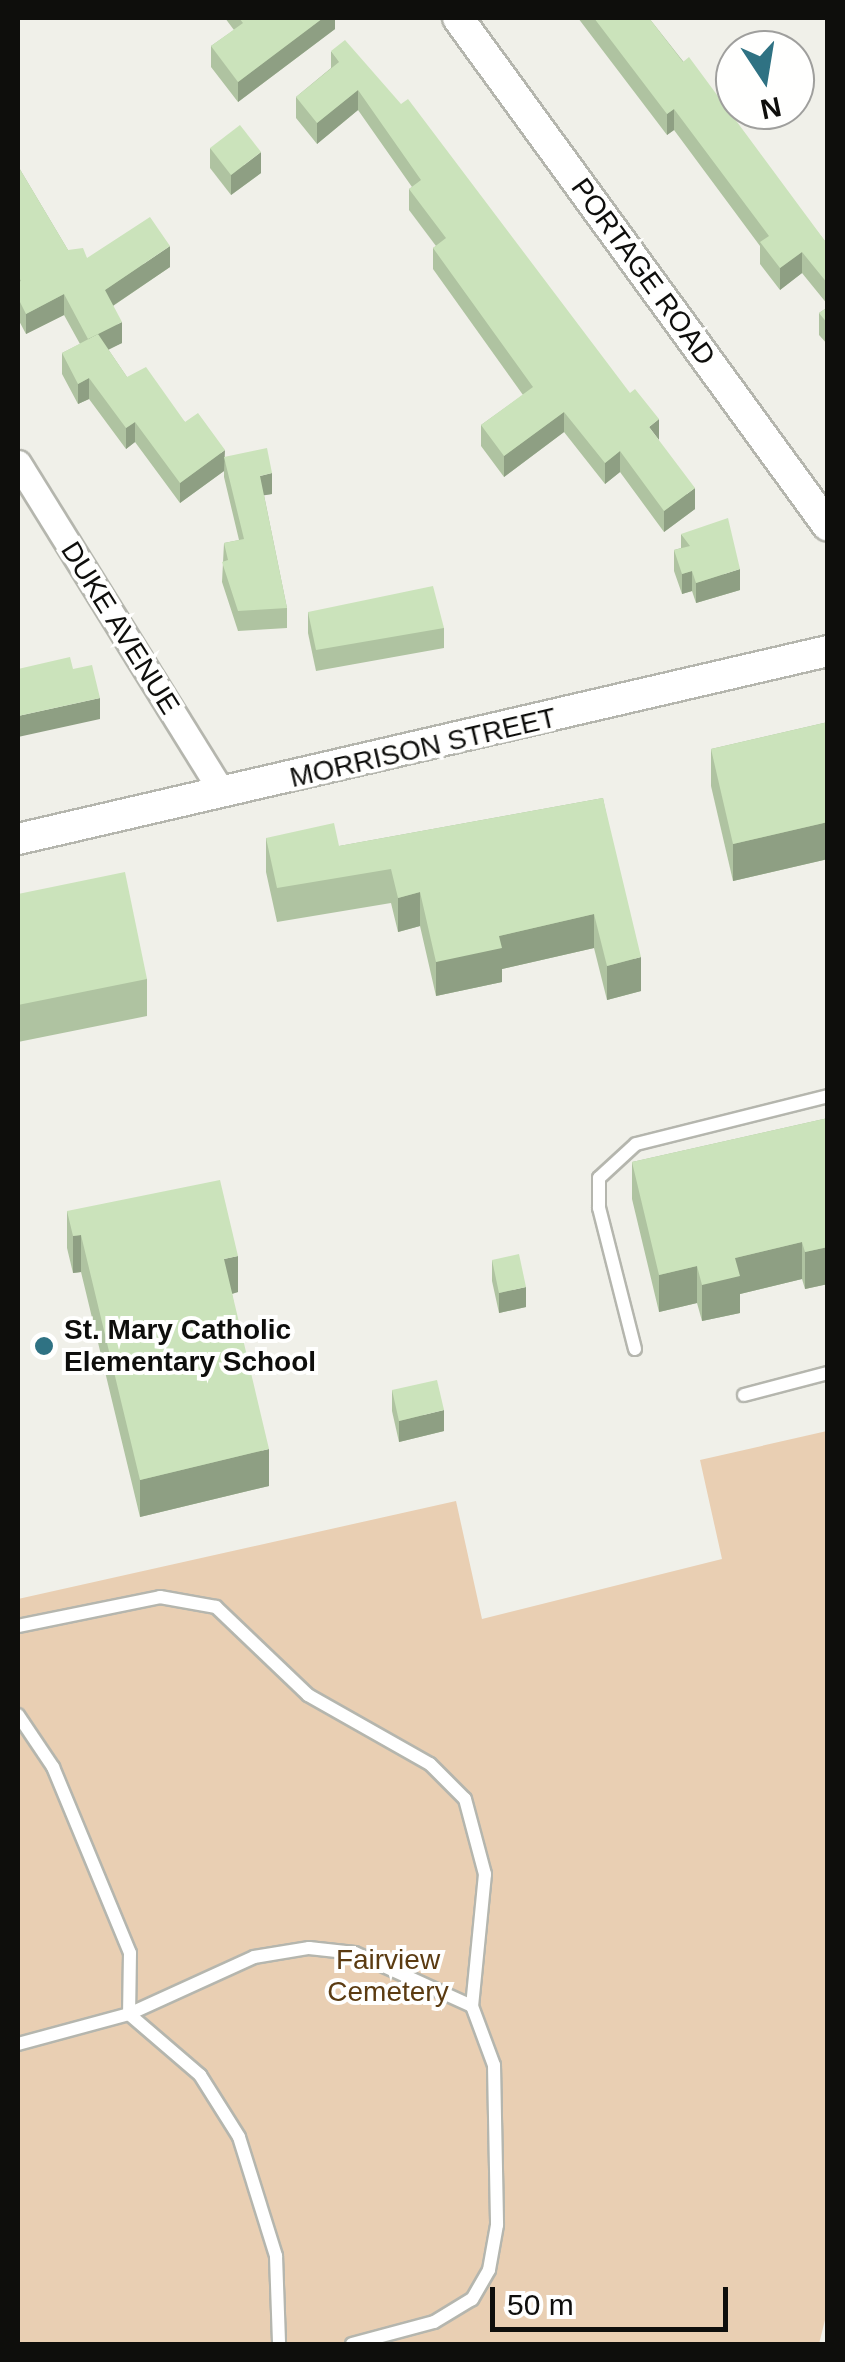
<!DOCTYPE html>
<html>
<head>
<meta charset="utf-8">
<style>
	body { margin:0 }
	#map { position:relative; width:845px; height:2362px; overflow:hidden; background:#f0f0e9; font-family:Arial,sans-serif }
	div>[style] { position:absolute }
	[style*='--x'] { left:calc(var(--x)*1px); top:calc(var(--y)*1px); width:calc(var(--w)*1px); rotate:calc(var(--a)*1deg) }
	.green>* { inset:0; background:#e9cfb3 }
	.roads { filter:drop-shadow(2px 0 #b5b6ae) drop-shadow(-2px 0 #b5b6ae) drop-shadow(0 2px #b5b6ae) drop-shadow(0 -2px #b5b6ae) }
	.service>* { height:12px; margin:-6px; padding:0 6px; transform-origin:6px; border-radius:6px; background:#fff }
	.minor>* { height:25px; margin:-12.5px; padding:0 12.5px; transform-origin:12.5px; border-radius:12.5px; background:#fff }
	.tertiary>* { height:30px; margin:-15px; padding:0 15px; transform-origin:15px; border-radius:15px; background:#fff }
	.wall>* { inset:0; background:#afc3a1 }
	.shaded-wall>* { inset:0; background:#8e9f83 }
	.building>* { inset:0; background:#cbe3bb }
	.dots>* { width:28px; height:28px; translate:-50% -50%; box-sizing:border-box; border:5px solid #fffffe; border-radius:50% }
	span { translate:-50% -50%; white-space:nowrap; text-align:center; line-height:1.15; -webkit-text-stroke:8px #fffffe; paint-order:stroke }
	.street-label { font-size:28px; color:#0e0e0c }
	.poi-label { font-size:28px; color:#0e0e0c; font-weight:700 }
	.left { translate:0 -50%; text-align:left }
	.park-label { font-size:28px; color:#5b3b11 }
	.frame { position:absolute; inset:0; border:20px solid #0e0e0c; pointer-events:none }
	.north { position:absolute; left:715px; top:30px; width:100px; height:100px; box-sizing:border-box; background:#fffffe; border:2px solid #9f9f9d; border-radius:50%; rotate:168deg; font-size:28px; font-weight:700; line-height:40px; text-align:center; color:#0e0e0c }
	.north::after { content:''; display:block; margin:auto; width:35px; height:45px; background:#2f7283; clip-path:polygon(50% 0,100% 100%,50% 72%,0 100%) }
	.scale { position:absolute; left:490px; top:2287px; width:238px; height:45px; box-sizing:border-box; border:5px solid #0e0e0c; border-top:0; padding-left:12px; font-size:30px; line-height:35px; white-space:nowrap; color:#0e0e0c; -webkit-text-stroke:8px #fffffe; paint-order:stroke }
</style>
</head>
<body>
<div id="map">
	<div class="green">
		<div style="clip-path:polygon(827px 1431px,828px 2308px,819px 2344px,18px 2344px,18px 1599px,456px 1501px,482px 1619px,722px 1559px,700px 1460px)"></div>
	</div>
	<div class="roads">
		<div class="service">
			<div style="--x:635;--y:1349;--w:146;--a:-104.3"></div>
			<div style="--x:599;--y:1208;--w:30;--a:-90"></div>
			<div style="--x:599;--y:1178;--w:50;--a:-42.6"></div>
			<div style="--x:636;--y:1144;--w:198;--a:-14"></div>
			<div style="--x:744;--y:1395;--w:87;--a:-14.7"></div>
			<div style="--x:18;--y:1626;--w:145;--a:-11.5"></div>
			<div style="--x:160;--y:1597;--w:57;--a:10.1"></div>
			<div style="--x:216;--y:1607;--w:127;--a:43.7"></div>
			<div style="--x:308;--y:1695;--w:140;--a:29.5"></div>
			<div style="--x:430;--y:1764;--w:49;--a:45"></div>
			<div style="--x:465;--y:1799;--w:78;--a:75.1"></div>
			<div style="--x:485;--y:1874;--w:133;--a:95.6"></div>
			<div style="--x:472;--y:2006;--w:63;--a:69.6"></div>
			<div style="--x:494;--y:2065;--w:160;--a:88.9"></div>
			<div style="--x:497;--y:2225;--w:46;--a:100.1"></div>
			<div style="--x:489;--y:2270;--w:34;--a:120"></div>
			<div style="--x:472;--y:2299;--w:44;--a:148.8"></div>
			<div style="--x:434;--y:2322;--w:85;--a:165"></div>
			<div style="--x:18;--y:1715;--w:63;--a:56.1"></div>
			<div style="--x:53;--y:1767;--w:201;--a:67.5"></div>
			<div style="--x:130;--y:1953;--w:61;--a:90.9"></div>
			<div style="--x:129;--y:2014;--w:94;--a:40.7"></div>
			<div style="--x:200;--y:2075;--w:73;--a:57.8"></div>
			<div style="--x:239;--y:2137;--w:125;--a:72.7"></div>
			<div style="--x:276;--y:2256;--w:88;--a:88"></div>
			<div style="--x:18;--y:2044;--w:115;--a:-15.1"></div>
			<div style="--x:129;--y:2014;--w:137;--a:-24.5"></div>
			<div style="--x:254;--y:1957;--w:56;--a:-9.3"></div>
			<div style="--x:309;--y:1948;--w:46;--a:6.2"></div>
			<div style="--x:355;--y:1953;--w:128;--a:24.4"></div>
		</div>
		<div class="minor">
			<div style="--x:18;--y:463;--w:388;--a:58.2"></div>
		</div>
		<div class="tertiary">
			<div style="--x:458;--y:18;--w:628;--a:53.93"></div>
			<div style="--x:18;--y:839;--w:832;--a:-13.07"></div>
		</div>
	</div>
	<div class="wall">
		<div style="clip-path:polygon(225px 18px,335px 18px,335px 29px,238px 102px,211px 67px,211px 46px,234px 30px)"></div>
		<div style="clip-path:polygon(578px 18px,649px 18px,828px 245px,828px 305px,802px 273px,780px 290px,760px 264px,760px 246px,674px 130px,667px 135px)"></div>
		<div style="clip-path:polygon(331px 51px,658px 440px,695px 509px,664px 532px,620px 472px,605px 484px,564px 432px,504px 477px,481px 446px,481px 425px,523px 395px,433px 269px,433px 248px,436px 246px,409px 210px,409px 189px,412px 187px,358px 110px,317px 144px,296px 118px,296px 97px,331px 68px)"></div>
		<div style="clip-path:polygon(210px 148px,261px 173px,231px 195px,210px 168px)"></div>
		<div style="clip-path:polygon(18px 166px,68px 250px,87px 258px,170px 267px,113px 306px,122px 343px,108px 349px,127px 377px,185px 422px,225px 457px,272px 494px,264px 495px,287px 608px,287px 628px,238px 631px,222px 582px,224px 543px,239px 540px,224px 477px,224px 471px,180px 503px,135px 442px,126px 449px,89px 399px,78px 404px,62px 374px,62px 353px,80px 344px,64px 315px,26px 334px,18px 319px)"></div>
		<div style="clip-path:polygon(828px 307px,828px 345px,819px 335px,819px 313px)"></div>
		<div style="clip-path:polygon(681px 534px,740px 590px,696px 603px,692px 591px,682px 594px,674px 571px,674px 550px,681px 548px)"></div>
		<div style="clip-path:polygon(308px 612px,444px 628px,444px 648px,316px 671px,308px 633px)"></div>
		<div style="clip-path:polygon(828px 722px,828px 859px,733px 881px,711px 786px,711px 749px)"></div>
		<div style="clip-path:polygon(603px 798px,641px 991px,607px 1000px,594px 948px,502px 969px,502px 982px,436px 996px,420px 926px,398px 932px,391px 903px,277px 922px,266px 872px,266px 838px,339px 846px)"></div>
		<div style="clip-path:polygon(18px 894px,147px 979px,147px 1016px,18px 1042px)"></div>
		<div style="clip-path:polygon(828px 1118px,828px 1284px,805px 1289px,802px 1279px,740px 1294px,740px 1313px,702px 1321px,697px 1303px,659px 1312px,632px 1199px,632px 1162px)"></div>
		<div style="clip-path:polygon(67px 1211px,238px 1292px,232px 1294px,269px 1486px,140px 1517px,81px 1272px,73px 1273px,67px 1248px)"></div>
		<div style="clip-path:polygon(492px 1260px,526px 1307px,499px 1313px,492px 1281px)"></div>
		<div style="clip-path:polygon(392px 1390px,444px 1431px,399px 1442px,392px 1411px)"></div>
	</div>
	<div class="shaded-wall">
		<div style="clip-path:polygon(323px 18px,335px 18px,335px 29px,238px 102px,238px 82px)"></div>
		<div style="clip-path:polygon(358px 90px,358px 110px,317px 144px,317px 123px)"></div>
		<div style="clip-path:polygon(674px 109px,674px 130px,667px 135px,667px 114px)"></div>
		<div style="clip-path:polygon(261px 152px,261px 173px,231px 195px,231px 175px)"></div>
		<div style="clip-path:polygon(170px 246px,170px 267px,105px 311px,105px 290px)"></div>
		<div style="clip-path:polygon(802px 252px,802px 273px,780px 290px,780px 268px)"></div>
		<div style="clip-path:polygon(64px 294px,64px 315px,26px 334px,26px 314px)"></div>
		<div style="clip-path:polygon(122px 322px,122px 343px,88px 360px,88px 339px)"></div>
		<div style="clip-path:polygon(89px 378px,89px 399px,78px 404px,78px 384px)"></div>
		<div style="clip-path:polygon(564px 412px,564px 432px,504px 477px,504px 456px)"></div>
		<div style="clip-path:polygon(659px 419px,659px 440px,649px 427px)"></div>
		<div style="clip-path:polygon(135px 422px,135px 442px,126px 449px,126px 428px)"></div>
		<div style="clip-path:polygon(225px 450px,224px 471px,180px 503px,180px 483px)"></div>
		<div style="clip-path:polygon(620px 451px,620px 472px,605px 484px,605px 463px)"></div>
		<div style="clip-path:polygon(272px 473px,272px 494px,260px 496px,260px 476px)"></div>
		<div style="clip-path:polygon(695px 488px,695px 509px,664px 532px,664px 511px)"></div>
		<div style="clip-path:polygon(740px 569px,740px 590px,696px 603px,696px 583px)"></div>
		<div style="clip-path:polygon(692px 571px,692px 591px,682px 594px,682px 574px)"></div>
		<div style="clip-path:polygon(100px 698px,100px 719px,18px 737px,18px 716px)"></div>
		<div style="clip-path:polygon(828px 822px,828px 859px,733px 881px,733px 844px)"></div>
		<div style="clip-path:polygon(420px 892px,420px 926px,398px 932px,398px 898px)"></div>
		<div style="clip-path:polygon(594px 914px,594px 948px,502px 969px,502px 982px,436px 996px,436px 962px,499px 936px)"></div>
		<div style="clip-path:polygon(641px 957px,641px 991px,607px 1000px,607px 966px)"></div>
		<div style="clip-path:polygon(81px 1235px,81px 1272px,73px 1273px,73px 1236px)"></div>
		<div style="clip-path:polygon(802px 1242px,802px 1279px,740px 1294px,740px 1313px,702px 1321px,702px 1285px,735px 1258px)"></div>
		<div style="clip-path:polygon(828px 1247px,828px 1284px,805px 1289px,805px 1252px)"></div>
		<div style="clip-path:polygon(238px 1256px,238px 1292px,224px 1296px,224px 1259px)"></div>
		<div style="clip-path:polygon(697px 1266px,697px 1303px,659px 1312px,659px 1275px)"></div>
		<div style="clip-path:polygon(526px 1287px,526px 1307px,499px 1313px,499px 1293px)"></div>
		<div style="clip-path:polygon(444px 1410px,444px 1431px,399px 1442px,399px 1421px)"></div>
		<div style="clip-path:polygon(269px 1449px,269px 1486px,140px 1517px,140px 1480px)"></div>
	</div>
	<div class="building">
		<div style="clip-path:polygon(239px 18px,323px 18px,238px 82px,211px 46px,243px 23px)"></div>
		<div style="clip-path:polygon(594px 18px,649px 18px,683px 62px,689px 57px,828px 245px,828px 284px,802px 252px,780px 268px,760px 242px,769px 236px,674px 109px,667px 114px)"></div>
		<div style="clip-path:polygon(345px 40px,401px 104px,408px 99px,630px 393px,635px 389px,659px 419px,649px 427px,695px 488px,664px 511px,620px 451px,605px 463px,564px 412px,504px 456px,481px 425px,533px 387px,433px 248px,446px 238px,409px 189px,421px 180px,358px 90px,317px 123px,296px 97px,339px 62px,331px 51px)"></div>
		<div style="clip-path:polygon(240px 125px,261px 152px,231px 175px,210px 148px)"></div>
		<div style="clip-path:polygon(18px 166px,68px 250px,83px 248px,87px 258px,150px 217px,170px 246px,105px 290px,122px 322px,88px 339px,64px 294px,26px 314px,18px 298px,18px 282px,21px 281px,18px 276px)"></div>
		<div style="clip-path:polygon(828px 307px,828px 324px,819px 313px)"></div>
		<div style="clip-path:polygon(98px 334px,127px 377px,146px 367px,185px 422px,198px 413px,225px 450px,180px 483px,135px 422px,126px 428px,89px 378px,78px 384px,62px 353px)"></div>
		<div style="clip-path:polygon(267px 448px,272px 473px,260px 476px,287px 608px,238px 611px,222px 562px,228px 560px,224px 543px,244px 539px,224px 457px)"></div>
		<div style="clip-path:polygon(728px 518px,740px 569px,696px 583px,692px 571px,682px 574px,674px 550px,690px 546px,681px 534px)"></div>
		<div style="clip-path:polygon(433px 586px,444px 628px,316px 650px,308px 612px)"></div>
		<div style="clip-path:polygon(70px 657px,73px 669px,92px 665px,100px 698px,18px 716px,18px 669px)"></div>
		<div style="clip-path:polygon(828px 722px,828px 822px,733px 844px,711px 749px)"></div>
		<div style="clip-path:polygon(603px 798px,641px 957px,607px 966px,594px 914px,499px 936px,502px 948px,436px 962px,420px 892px,398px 898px,391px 869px,277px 888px,266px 838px,334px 823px,339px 846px)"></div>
		<div style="clip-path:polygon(125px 872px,147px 979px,18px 1005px,18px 894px)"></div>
		<div style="clip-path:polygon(828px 1118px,828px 1247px,805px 1252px,802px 1242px,735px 1258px,740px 1276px,702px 1285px,697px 1266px,659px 1275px,632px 1162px)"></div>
		<div style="clip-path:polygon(220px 1180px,238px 1256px,224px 1259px,269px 1449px,140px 1480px,81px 1235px,73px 1236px,67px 1211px)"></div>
		<div style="clip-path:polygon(519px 1254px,526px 1287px,499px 1293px,492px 1260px)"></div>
		<div style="clip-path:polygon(437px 1380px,444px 1410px,399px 1421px,392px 1390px)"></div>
	</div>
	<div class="dots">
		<div style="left:44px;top:1346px;background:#2f7283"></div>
	</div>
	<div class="street-label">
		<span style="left:643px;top:272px;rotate:54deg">PORTAGE ROAD</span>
		<span style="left:120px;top:628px;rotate:58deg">DUKE AVENUE</span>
		<span style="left:423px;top:748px;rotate:-13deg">MORRISON STREET</span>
	</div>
	<div class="poi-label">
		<span class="left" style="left:64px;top:1346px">St. Mary Catholic<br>Elementary School</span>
	</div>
	<div class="park-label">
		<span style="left:388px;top:1976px">Fairview<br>Cemetery</span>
	</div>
	<div class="frame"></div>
	<div class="north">N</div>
	<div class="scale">50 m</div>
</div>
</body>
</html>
